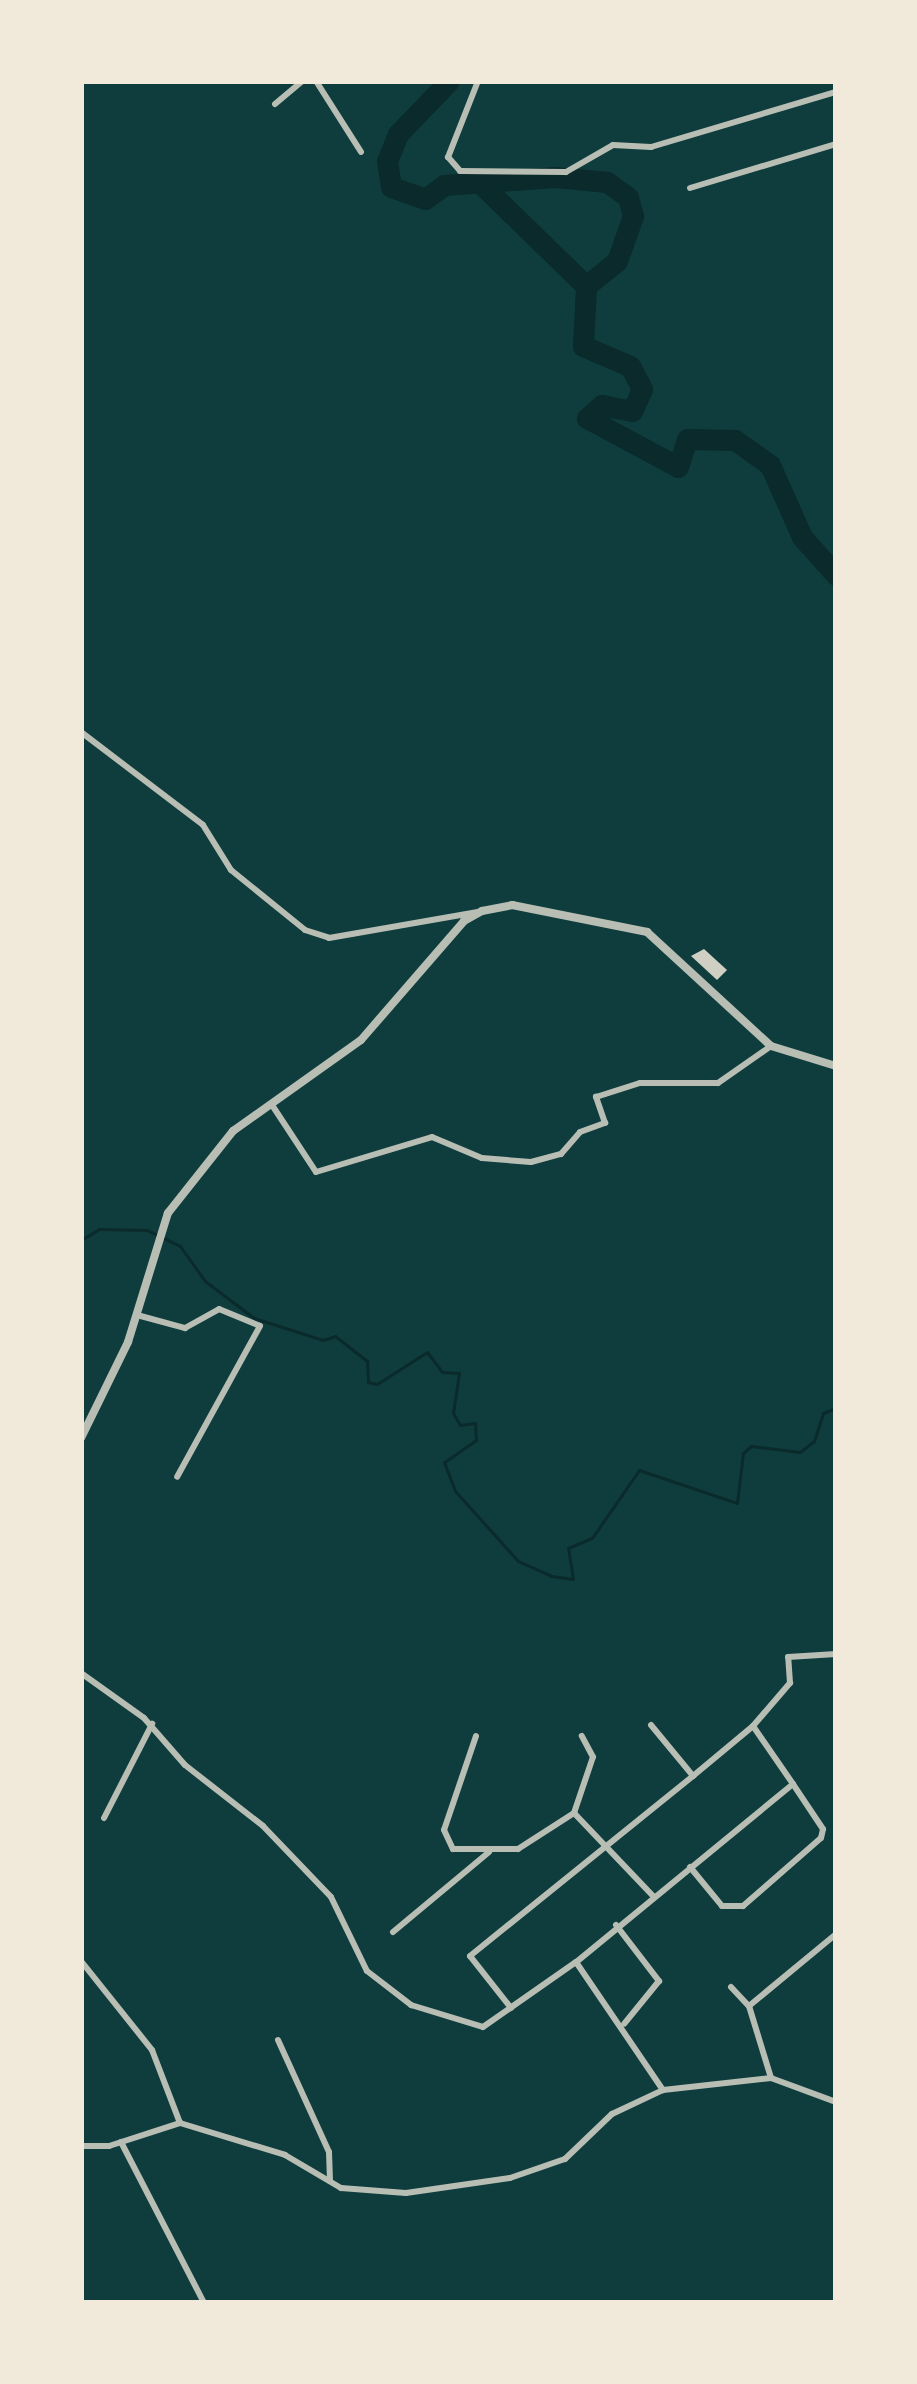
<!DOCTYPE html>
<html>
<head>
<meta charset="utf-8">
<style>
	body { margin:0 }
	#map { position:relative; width:917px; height:2384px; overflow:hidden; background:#0f3d3e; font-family:"Fira Sans",sans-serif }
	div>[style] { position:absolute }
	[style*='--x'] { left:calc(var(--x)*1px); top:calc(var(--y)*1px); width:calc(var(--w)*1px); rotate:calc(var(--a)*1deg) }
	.stream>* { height:3px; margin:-1.5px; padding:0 1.5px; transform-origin:1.5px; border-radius:1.5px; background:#0a2a2b }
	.river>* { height:21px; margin:-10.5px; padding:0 10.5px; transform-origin:10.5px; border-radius:10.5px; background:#0a2a2b }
	.building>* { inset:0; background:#cfcfc3 }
	.minor>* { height:6px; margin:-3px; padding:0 3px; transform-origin:3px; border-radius:3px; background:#b8beb3 }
	.tertiary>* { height:8px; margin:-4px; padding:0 4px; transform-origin:4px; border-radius:4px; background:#b8beb3 }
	span { translate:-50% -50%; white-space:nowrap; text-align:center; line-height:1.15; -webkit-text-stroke:9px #f1e9da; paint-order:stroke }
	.frame { position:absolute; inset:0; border:84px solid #f1e9da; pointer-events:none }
</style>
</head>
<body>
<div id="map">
	<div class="stream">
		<div style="--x:81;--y:1240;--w:21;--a:-31"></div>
		<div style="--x:99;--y:1229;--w:48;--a:1.2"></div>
		<div style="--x:147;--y:1230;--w:37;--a:26"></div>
		<div style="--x:180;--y:1246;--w:43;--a:54.5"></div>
		<div style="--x:205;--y:1281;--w:61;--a:37.1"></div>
		<div style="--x:254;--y:1318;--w:72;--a:17.7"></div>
		<div style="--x:323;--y:1340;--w:13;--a:-18"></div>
		<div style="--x:335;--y:1336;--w:41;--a:38"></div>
		<div style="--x:367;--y:1361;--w:21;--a:87"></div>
		<div style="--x:368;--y:1382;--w:9;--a:13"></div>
		<div style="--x:377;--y:1384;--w:59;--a:-32.6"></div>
		<div style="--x:427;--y:1352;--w:25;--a:53"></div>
		<div style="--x:442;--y:1372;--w:17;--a:3"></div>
		<div style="--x:459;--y:1373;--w:40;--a:98.5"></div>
		<div style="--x:453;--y:1413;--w:14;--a:60"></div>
		<div style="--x:460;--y:1425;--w:15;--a:-8"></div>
		<div style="--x:475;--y:1423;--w:17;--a:87"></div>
		<div style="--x:476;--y:1440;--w:39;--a:145"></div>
		<div style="--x:444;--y:1462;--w:31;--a:69"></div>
		<div style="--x:455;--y:1491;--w:94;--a:48"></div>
		<div style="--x:518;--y:1561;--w:36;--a:24"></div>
		<div style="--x:551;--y:1576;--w:22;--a:8"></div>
		<div style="--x:573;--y:1579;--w:31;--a:-99"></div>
		<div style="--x:568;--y:1548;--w:26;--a:-23"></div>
		<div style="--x:592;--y:1538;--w:83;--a:-55.3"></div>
		<div style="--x:639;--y:1470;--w:103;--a:18.6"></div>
		<div style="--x:737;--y:1503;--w:50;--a:-83.2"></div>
		<div style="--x:743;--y:1453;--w:11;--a:-41"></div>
		<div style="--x:751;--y:1446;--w:49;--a:7"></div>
		<div style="--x:800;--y:1452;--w:18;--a:-38"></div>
		<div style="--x:814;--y:1441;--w:29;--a:-72"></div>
		<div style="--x:823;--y:1413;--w:14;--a:-21"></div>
	</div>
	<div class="river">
		<div style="--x:449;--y:81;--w:74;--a:133.9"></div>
		<div style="--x:398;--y:134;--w:29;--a:112"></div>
		<div style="--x:387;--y:161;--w:26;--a:81"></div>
		<div style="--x:391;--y:187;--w:36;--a:19"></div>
		<div style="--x:425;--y:199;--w:24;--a:-36"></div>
		<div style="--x:444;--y:185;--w:111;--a:-4.1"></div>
		<div style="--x:555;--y:177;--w:52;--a:5.5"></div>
		<div style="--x:607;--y:182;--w:26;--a:36"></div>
		<div style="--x:628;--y:197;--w:20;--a:75"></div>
		<div style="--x:633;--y:216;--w:48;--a:109.6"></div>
		<div style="--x:617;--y:261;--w:40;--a:141"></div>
		<div style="--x:586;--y:286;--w:60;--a:92.9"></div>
		<div style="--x:583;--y:346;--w:51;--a:23.1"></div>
		<div style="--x:630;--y:366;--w:26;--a:62"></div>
		<div style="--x:642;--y:389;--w:24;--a:114"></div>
		<div style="--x:632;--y:411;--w:31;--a:-169"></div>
		<div style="--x:602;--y:405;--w:20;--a:139"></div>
		<div style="--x:587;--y:418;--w:103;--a:28.3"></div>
		<div style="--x:678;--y:467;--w:29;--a:-72"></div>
		<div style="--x:687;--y:439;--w:48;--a:1.2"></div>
		<div style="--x:735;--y:440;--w:43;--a:35.5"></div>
		<div style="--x:770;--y:465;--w:79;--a:66"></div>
		<div style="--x:802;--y:537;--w:51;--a:48.2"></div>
		<div style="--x:477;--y:180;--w:152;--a:44.2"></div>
	</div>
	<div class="building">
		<div style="clip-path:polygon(704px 949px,727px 970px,717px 980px,691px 956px)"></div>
	</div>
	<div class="minor">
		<div style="--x:316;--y:81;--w:84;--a:57.6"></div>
		<div style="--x:478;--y:81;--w:82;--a:111.5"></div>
		<div style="--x:448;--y:157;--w:18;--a:49"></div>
		<div style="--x:460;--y:171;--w:106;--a:0.5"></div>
		<div style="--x:566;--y:172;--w:54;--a:-29.9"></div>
		<div style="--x:613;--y:145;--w:38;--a:3"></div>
		<div style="--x:651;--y:147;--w:193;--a:-16.6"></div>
		<div style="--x:275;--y:104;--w:35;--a:-40"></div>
		<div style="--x:690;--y:188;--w:152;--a:-16.8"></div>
		<div style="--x:81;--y:732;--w:153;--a:37.3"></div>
		<div style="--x:203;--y:825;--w:53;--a:58.1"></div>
		<div style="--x:231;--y:870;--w:95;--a:39"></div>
		<div style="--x:305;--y:930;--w:25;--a:18"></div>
		<div style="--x:329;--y:938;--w:151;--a:-9.9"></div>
		<div style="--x:272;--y:1105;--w:80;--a:56.7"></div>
		<div style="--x:316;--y:1172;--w:121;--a:-16.8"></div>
		<div style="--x:432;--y:1137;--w:54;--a:22.8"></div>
		<div style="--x:482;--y:1158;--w:49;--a:4.7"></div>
		<div style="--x:531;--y:1162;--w:31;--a:-15"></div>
		<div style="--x:561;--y:1154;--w:29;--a:-49"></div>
		<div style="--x:580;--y:1132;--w:27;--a:-20"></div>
		<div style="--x:605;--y:1123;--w:28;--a:-109"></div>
		<div style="--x:596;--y:1097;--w:46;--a:-17.7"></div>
		<div style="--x:640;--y:1083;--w:78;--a:0"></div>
		<div style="--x:718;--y:1083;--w:65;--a:-34.9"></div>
		<div style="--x:137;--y:1315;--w:50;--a:15.2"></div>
		<div style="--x:185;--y:1328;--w:39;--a:-29"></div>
		<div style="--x:219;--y:1309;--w:44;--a:22.5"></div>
		<div style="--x:260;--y:1326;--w:172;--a:118.8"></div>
		<div style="--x:81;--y:1673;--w:77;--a:35.5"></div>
		<div style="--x:144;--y:1718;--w:62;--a:48.9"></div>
		<div style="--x:185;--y:1765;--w:99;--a:38"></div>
		<div style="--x:263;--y:1826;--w:98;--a:46.2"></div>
		<div style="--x:331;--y:1897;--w:82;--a:64.1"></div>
		<div style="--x:367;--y:1971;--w:56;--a:37.7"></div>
		<div style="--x:411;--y:2005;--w:75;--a:17"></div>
		<div style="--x:483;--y:2027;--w:113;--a:-35"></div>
		<div style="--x:651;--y:1725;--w:66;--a:50.5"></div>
		<div style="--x:693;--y:1776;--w:78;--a:-39.8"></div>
		<div style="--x:753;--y:1726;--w:70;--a:55.4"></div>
		<div style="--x:793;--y:1784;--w:281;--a:140.6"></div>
		<div style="--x:576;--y:1962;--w:155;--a:55.8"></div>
		<div style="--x:753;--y:1726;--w:57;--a:-49.3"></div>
		<div style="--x:790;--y:1683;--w:26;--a:-94"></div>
		<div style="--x:788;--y:1657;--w:48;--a:-3.6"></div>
		<div style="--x:476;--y:1736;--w:99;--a:108.8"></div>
		<div style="--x:444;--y:1830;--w:21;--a:65"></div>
		<div style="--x:453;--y:1849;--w:65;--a:0"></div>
		<div style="--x:518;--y:1849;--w:67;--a:-32.7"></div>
		<div style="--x:574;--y:1813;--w:59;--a:-71.3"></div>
		<div style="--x:593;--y:1757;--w:24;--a:-118"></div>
		<div style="--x:574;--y:1813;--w:115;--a:46.4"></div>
		<div style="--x:104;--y:1818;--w:106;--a:-62.9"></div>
		<div style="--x:690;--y:1867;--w:50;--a:50.6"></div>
		<div style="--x:722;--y:1906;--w:21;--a:0"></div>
		<div style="--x:743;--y:1906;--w:103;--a:-41.1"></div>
		<div style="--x:821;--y:1838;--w:9;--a:-77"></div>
		<div style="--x:823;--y:1829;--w:54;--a:-123.7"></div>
		<div style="--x:616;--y:1925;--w:71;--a:52.5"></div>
		<div style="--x:659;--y:1981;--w:55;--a:129.1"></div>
		<div style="--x:393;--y:1932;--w:125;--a:-39.8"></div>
		<div style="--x:81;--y:1961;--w:114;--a:51.4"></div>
		<div style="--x:152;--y:2050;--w:78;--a:69"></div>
		<div style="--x:731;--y:1987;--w:26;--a:47"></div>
		<div style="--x:749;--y:2006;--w:75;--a:73"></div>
		<div style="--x:749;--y:2006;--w:113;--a:-39.6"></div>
		<div style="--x:511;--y:2008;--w:66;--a:-128.3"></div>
		<div style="--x:470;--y:1956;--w:287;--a:-38.9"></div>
		<div style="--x:278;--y:2040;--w:123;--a:65.5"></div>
		<div style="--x:329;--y:2152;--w:29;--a:88"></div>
		<div style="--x:121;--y:2142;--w:181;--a:62.7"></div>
		<div style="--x:81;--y:2146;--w:28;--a:0"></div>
		<div style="--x:109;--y:2146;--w:75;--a:-17.9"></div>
		<div style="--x:180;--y:2123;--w:110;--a:16.9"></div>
		<div style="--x:285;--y:2155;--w:65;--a:30.5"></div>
		<div style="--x:341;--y:2188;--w:65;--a:4.4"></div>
		<div style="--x:406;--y:2193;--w:105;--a:-8.2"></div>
		<div style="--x:510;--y:2178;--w:58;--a:-19.1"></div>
		<div style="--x:565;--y:2159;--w:65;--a:-43.8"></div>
		<div style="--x:612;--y:2114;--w:56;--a:-25.2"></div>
		<div style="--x:663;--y:2090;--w:109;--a:-6.3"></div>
		<div style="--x:771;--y:2078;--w:69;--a:20.3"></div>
	</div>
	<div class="tertiary">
		<div style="--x:81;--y:1438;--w:107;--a:-63.9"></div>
		<div style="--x:128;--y:1342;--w:135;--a:-72.8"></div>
		<div style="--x:168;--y:1213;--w:105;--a:-51.6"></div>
		<div style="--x:233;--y:1131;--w:157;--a:-35.4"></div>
		<div style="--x:361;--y:1040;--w:157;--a:-49.1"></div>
		<div style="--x:464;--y:921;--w:21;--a:-29"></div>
		<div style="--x:482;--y:911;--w:31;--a:-11"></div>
		<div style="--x:512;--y:905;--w:138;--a:11.3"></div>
		<div style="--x:647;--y:932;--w:168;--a:42.6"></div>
		<div style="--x:771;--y:1046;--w:68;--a:17.1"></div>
	</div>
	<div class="frame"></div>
</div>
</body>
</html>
